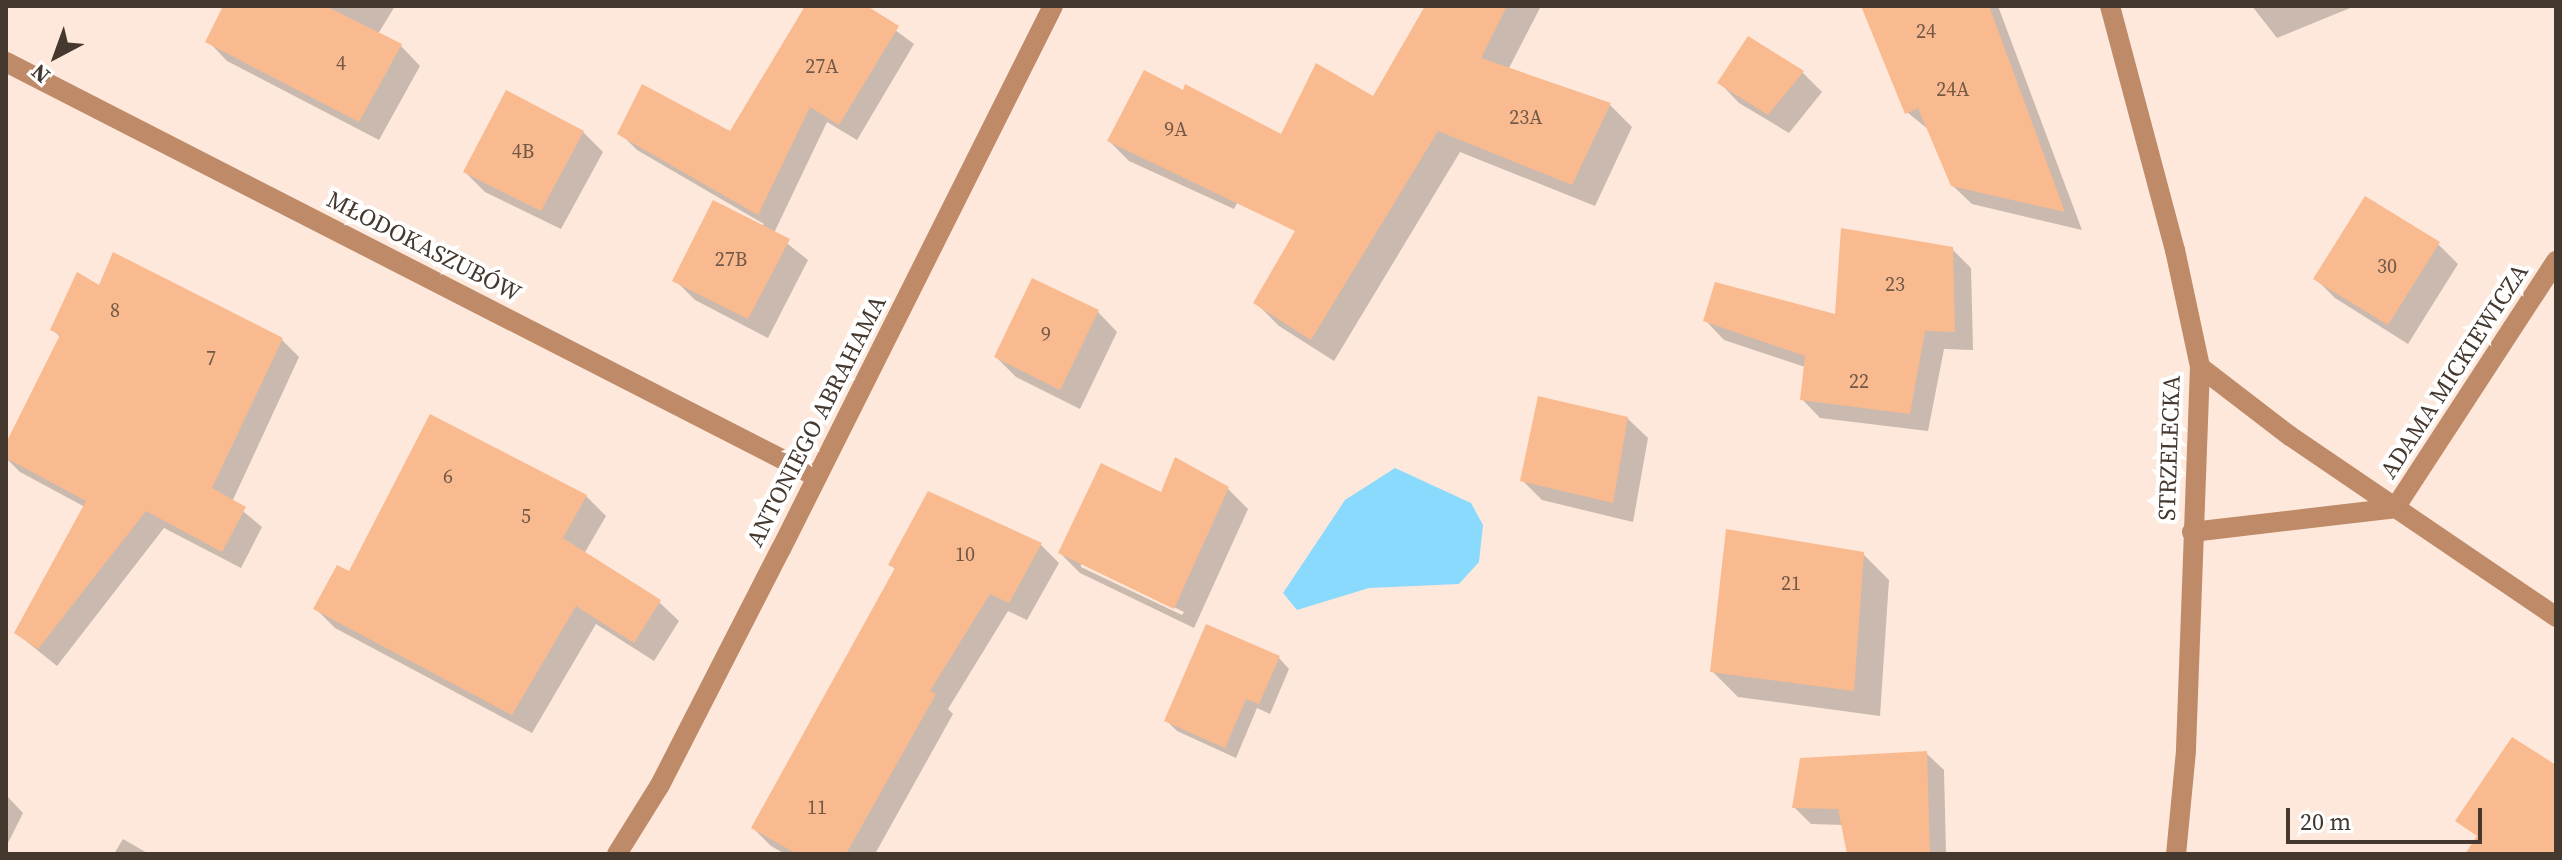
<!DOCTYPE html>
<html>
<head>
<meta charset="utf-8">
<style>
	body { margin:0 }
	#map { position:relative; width:2562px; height:860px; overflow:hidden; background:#fde8db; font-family:"Source Serif 4",serif }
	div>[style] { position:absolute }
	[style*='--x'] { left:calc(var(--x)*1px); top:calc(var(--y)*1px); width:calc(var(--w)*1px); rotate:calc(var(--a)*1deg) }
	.water>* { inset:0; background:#89dafd }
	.shadow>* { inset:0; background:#0003 }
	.building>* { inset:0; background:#faba8f }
	.minor>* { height:20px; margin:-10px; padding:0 10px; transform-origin:10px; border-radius:10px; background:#be8a68 }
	span { translate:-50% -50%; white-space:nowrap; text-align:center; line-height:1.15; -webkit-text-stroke:8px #fff; paint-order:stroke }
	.number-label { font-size:20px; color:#725847 }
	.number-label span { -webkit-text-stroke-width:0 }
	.street-label { font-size:24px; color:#45382f }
	.frame { position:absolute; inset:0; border:8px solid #45382f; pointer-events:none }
	.north { position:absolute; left:16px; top:16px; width:80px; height:80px; -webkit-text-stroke:6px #fff; paint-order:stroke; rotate:221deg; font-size:22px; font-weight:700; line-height:32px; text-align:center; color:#45382f }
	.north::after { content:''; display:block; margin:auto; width:28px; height:36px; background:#45382f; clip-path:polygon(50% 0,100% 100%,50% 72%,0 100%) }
	.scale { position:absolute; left:2286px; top:808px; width:196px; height:36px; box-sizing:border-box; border:4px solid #45382f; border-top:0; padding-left:10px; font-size:24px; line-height:28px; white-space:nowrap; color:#45382f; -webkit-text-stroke:6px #fff; paint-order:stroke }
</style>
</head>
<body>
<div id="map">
	<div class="water">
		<div style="clip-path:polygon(1395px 468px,1471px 503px,1483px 525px,1479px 562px,1459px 584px,1369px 588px,1297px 610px,1283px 593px,1345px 500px)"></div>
	</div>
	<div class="shadow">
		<div style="clip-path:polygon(226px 6px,395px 6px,378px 34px,401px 46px,420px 66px,379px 140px,227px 61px,208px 41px)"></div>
		<div style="clip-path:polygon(807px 6px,863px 6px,914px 44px,857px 140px,827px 122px,774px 233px,808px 260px,768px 338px,695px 300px,675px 280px,764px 224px,637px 150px,620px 133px,731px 134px)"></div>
		<div style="clip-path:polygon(1427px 6px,1541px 6px,1508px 70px,1610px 105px,1632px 127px,1595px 206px,1460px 152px,1334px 361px,1279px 326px,1256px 303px)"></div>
		<div style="clip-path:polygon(1883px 6px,1998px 6px,2082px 230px,1972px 204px,1952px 185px,1929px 130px,1907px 112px)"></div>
		<div style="clip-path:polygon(2252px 6px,2355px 6px,2277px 38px)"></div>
		<div style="clip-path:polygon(1802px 72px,1822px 92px,1789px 133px,1739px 103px,1720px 83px)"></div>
		<div style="clip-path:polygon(583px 132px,603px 152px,561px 229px,485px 192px,465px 172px)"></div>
		<div style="clip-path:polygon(1271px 140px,1234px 209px,1129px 161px,1109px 141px)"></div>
		<div style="clip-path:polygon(2438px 244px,2458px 264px,2408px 344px,2335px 298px,2316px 279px)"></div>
		<div style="clip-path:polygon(1952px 249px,1971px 268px,1973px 350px,1944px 349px,1928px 431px,1820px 418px,1802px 399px,1805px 367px,1724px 340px,1706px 321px,1837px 317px)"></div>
		<div style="clip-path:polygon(100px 288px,281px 339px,299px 357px,232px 502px,262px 527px,241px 568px,164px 528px,57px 666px,16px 633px,85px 507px,20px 472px,6px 458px,6px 447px,61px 338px,52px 329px)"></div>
		<div style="clip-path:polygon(1098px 312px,1117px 332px,1080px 409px,1016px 377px,996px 357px)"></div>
		<div style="clip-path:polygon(1627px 418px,1648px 438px,1633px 522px,1542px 500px,1522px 480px)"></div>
		<div style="clip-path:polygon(evenodd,1228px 489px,1248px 509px,1194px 628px,1080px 573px,1060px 553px,1162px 495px,1228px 489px,1081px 562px,1184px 612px,1182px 615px,1081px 567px,1081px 562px)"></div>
		<div style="clip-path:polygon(586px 496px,606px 516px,584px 554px,659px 602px,679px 621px,654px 661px,596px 624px,532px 733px,335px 628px,316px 609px,350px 574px)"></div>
		<div style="clip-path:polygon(1041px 545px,1059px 563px,1027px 620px,1008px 611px,948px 709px,953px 714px,875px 854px,785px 854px,771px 846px,753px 828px,896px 570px,891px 565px)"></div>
		<div style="clip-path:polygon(1863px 554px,1889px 580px,1880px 716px,1738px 697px,1712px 671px)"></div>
		<div style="clip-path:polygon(1279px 658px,1289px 669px,1270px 714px,1257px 708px,1236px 758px,1177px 731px,1166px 720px)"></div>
		<div style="clip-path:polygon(1926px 753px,1944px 770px,1946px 853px,1976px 854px,1849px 854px,1843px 825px,1811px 824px,1794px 807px)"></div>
		<div style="clip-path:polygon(6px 795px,23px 813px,6px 847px)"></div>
		<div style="clip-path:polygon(123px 839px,149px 854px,114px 854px)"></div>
	</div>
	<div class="building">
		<div style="clip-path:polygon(223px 6px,326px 6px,402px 44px,359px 122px,205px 42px)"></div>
		<div style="clip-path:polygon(805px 6px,867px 6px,899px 26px,839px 125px,810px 107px,758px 215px,617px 134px,642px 84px,730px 131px)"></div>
		<div style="clip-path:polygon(1425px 6px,1507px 6px,1481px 58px,1611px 103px,1572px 185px,1438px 131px,1311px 340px,1253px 303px,1295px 231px,1107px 141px,1144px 70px,1183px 90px,1185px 84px,1281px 134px,1316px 63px,1373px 96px)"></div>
		<div style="clip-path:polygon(1861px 6px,1989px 6px,2065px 212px,1951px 186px,1918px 108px,1905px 114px)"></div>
		<div style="clip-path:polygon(1748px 36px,1804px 71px,1768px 115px,1717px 83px)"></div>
		<div style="clip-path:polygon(506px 90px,584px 131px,541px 211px,463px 172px)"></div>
		<div style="clip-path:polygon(2365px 196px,2440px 242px,2388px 325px,2313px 279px)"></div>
		<div style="clip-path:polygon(713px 200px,790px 239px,748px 319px,672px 281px)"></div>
		<div style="clip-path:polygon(1841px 228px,1953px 247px,1955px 332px,1925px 331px,1910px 414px,1800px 400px,1805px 356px,1703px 321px,1715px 282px,1835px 314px)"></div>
		<div style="clip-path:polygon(113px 252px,283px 338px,212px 488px,246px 507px,222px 552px,146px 511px,38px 649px,14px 633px,86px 501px,6px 458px,6px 443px,60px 335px,50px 330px,77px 272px,99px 285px)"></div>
		<div style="clip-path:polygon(1032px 278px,1099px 310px,1060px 390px,994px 357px)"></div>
		<div style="clip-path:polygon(1538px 396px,1628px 417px,1613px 503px,1520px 481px)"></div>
		<div style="clip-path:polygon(430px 414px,587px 495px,563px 538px,661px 600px,634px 643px,576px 606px,512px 715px,313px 609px,337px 565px,349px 571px)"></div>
		<div style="clip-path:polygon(1175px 457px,1229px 487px,1174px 609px,1058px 553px,1101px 463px,1161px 492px)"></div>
		<div style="clip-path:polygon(928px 491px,1042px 543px,1009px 603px,990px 594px,930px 691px,936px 694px,846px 854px,797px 854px,751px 828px,895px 568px,888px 565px)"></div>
		<div style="clip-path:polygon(1726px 529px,1864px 552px,1854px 691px,1710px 672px)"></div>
		<div style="clip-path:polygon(1206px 624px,1280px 656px,1259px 704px,1246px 699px,1225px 748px,1164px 721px)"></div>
		<div style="clip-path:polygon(2512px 737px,2556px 765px,2556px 854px,2465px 854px,2477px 836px,2455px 821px)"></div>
		<div style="clip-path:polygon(1927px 751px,1930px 854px,1847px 854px,1838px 809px,1792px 808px,1800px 758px)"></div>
	</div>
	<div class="minor">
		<div style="--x:2110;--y:6;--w:253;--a:75.1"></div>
		<div style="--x:2175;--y:250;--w:120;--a:77.9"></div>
		<div style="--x:2200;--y:367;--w:384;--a:92.1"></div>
		<div style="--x:2186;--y:751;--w:103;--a:95.5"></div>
		<div style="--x:6;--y:62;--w:911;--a:27.1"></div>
		<div style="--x:2200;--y:367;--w:113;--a:37.5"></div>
		<div style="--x:2290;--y:436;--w:322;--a:34.2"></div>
		<div style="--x:2395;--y:508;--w:295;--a:-56.9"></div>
		<div style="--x:2192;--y:532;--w:204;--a:-6.7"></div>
		<div style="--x:617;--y:854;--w:81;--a:-58.1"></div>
		<div style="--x:660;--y:785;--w:265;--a:-62.9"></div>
		<div style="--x:781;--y:549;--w:607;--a:-63.39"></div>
	</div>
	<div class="number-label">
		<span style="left:1926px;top:31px">24</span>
		<span style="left:341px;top:63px">4</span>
		<span style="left:822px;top:66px">27A</span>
		<span style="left:1953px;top:89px">24A</span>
		<span style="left:1526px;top:117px">23A</span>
		<span style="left:1176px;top:129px">9A</span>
		<span style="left:523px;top:151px">4B</span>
		<span style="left:731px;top:259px">27B</span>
		<span style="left:2387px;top:266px">30</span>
		<span style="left:1895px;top:284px">23</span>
		<span style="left:115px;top:310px">8</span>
		<span style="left:1046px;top:334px">9</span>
		<span style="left:211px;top:358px">7</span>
		<span style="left:1859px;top:381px">22</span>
		<span style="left:448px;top:476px">6</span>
		<span style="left:526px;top:516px">5</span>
		<span style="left:965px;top:554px">10</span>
		<span style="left:1791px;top:583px">21</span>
		<span style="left:817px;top:807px">11</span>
	</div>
	<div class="street-label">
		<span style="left:424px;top:246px;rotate:27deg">MŁODOKASZUBÓW</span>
		<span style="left:2454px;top:371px;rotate:-57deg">ADAMA MICKIEWICZA</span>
		<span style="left:816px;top:421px;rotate:-63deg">ANTONIEGO ABRAHAMA</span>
		<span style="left:2169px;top:448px;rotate:-88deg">STRZELECKA</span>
	</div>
	<div class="frame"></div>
	<div class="north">N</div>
	<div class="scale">20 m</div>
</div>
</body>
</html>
